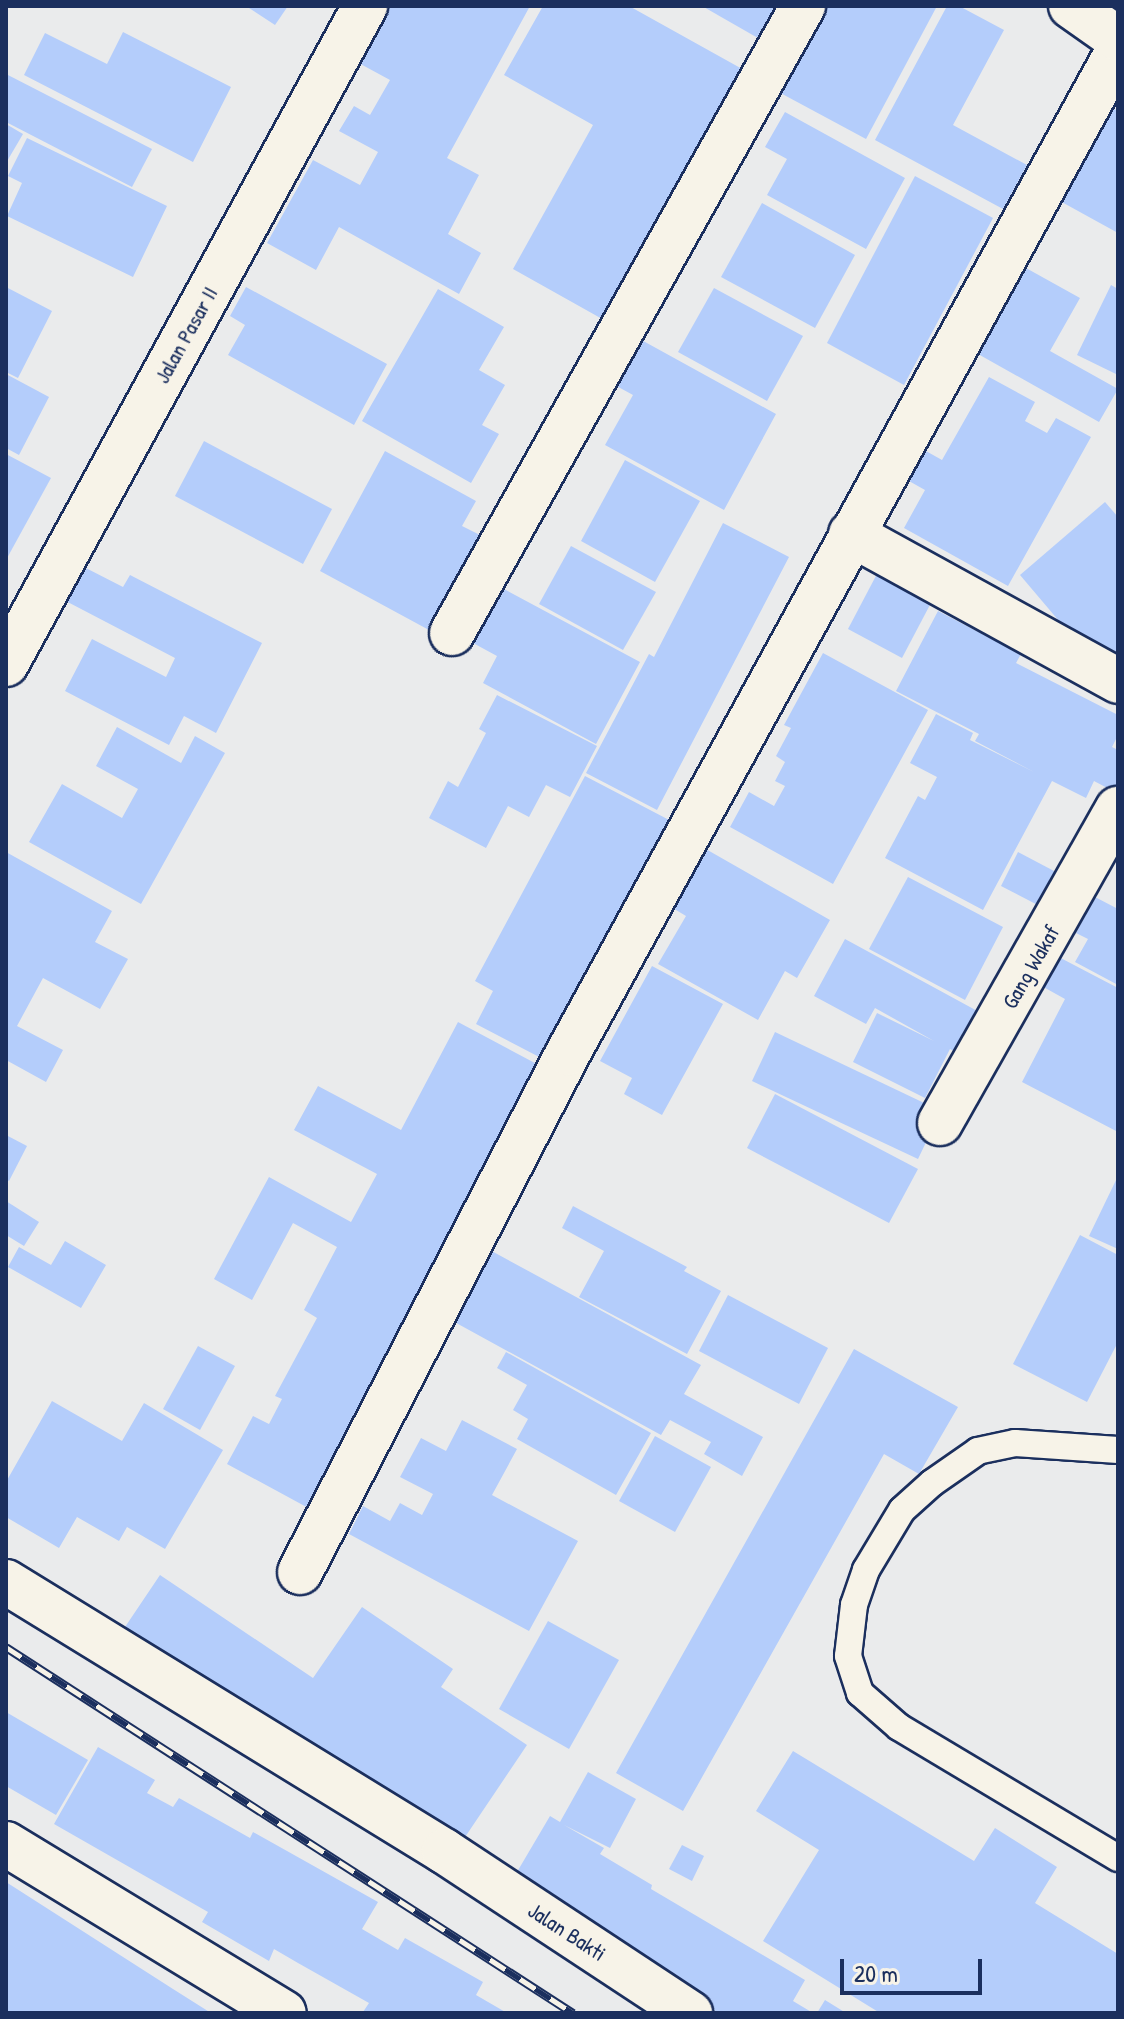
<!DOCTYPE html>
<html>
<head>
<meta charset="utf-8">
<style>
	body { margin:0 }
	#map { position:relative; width:1124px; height:2019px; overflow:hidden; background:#eaebec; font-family:"Patrick Hand",sans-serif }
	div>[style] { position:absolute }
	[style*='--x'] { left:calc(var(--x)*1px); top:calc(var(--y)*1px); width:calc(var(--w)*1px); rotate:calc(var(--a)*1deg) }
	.building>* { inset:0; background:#b4cdfb }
	.roads { filter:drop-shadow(2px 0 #1b2f5e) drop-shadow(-2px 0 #1b2f5e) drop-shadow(0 2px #1b2f5e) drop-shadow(0 -2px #1b2f5e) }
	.lane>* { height:26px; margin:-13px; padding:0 13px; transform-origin:13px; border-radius:13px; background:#f7f3e8 }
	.street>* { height:44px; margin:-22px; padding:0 22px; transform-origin:22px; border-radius:22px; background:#f7f3e8 }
	.secondary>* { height:44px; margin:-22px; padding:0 22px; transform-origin:22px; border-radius:22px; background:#f7f3e8 }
	.rail>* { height:9px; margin-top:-4.5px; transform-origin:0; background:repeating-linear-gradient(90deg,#f7f3e8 0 18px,#1b2f5e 0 36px); box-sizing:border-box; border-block:2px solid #1b2f5e }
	span { translate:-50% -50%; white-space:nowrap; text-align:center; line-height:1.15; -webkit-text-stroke:8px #f7f3e8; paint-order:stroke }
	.street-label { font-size:22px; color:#1b2f5e }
	.frame { position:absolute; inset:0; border:8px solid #1b2f5e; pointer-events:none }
	.scale { position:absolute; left:840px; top:1959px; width:142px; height:36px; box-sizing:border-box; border:4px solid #1b2f5e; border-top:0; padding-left:10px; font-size:24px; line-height:28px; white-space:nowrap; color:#1b2f5e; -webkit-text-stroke:6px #f7f3e8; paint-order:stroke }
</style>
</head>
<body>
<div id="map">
	<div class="building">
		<div style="clip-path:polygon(246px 6px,288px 6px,275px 25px)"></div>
		<div style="clip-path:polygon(371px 6px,530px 6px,447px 158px,479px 175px,448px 234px,481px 253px,459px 294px,339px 227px,316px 270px,267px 243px,313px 160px,360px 185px,378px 152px,339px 131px,354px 106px,370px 115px,390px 80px,355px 61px)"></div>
		<div style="clip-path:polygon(543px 6px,629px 6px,744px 70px,604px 320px,513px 269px,593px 125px,504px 75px)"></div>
		<div style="clip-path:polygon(702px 6px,792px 6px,770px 45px)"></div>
		<div style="clip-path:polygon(817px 6px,937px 6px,866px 139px,773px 89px)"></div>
		<div style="clip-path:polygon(947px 6px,959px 6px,1004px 30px,953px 125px,1027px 165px,1003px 209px,875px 140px)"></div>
		<div style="clip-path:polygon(123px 32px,231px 87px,193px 162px,24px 75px,45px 33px,107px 64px)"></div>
		<div style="clip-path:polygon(6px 74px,152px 149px,132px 187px,6px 122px)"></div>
		<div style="clip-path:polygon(1100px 101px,1118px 111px,1118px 233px,1049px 195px)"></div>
		<div style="clip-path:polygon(785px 112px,905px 178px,866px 249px,767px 195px,787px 159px,765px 147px)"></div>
		<div style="clip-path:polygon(6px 124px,23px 134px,6px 163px)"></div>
		<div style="clip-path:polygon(27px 138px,167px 206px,133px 277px,7px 216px,22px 183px,8px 176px)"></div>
		<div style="clip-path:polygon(915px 176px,993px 218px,904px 385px,827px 343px)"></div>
		<div style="clip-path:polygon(762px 203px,855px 255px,815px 328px,721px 277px)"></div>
		<div style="clip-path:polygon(1026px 268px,1080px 298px,1050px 351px,1118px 389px,1099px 422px,978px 354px)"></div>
		<div style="clip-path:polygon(1111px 285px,1118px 289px,1118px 375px,1077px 355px)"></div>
		<div style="clip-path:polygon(6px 287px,52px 311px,18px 378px,6px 372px)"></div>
		<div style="clip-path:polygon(246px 287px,387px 364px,354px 425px,228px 355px,245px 325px,230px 316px)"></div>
		<div style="clip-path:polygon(714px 288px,803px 336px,767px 401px,678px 352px)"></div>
		<div style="clip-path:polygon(438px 289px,504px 327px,479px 370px,505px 385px,482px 425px,499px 434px,471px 483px,362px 421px)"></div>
		<div style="clip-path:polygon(636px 337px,776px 414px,724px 510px,605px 445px,633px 395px,611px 383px)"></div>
		<div style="clip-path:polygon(6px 374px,49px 397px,19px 455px,6px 448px)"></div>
		<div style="clip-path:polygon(989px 377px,1035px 402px,1025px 421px,1047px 433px,1056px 418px,1091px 437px,1008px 586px,904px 528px,925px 490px,900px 476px,917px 446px,942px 460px)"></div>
		<div style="clip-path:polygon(204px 441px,332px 509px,303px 564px,175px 496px)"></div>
		<div style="clip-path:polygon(385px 451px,476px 501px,462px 526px,480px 535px,429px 630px,320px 571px)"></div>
		<div style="clip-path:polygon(6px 454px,51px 478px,6px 560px)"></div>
		<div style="clip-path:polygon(625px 460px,700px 501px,655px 582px,581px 541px)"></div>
		<div style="clip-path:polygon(1105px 502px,1118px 517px,1118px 650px,1098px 667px,1020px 575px)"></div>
		<div style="clip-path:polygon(723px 523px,789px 557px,657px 810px,586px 773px,649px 654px,654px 657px)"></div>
		<div style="clip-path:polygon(571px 546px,656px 592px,623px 650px,539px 604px)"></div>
		<div style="clip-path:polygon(78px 564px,123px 587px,130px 575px,262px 643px,216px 733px,184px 716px,169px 745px,65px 691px,92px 639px,166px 677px,175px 658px,60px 598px)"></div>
		<div style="clip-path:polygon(878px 572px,932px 601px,902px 658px,848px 629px)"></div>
		<div style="clip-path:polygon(502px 588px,640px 662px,596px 744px,483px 683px,497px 656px,473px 643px)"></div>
		<div style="clip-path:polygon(938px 611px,1021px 654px,1016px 663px,1118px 715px,1118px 735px,1112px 747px,1118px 750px,1118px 782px,1113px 791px,1094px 781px,1086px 798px,1052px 781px,983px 910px,885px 858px,918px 796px,925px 800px,937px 777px,910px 763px,936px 714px,973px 733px,970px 740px,1034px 772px,975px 741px,979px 734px,896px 691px)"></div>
		<div style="clip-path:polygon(823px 653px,928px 710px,833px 884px,730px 827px,749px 792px,774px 806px,785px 786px,775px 781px,785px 762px,776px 756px,791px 728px,784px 725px)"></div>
		<div style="clip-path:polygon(497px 695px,597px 746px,570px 797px,546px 785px,529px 817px,508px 806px,486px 848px,429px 818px,448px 781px,458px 787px,486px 733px,479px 729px)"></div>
		<div style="clip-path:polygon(117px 727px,181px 763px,195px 736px,225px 753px,141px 904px,29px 842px,62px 784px,122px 818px,138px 789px,96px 766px)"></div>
		<div style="clip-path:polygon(585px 776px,673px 822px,545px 1060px,476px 1024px,493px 991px,475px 981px)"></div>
		<div style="clip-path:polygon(704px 848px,830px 920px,797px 978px,785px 971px,758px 1020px,658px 964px,686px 916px,671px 907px)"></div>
		<div style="clip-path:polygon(6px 852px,112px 911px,95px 942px,128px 959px,100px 1009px,43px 978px,17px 1026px,63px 1050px,46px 1082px,6px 1060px)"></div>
		<div style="clip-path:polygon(1018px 852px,1073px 881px,1055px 914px,1001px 886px)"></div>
		<div style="clip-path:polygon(908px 877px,1003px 927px,965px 1000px,869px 949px)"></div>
		<div style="clip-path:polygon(1095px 897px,1118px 909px,1118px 985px,1075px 962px,1088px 939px,1076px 933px)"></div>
		<div style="clip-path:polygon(845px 939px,981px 1013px,959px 1054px,950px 1049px,925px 1098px,853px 1062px,877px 1013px,934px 1041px,875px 1008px,866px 1024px,814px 996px)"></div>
		<div style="clip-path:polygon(1053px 954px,1118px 988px,1118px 1132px,1022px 1082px,1065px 999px,1038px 984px)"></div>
		<div style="clip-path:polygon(652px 966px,723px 1004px,662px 1115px,624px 1094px,632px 1078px,600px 1061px)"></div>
		<div style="clip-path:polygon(458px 1022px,548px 1070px,312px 1510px,227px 1464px,253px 1416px,269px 1424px,282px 1399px,275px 1396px,317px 1318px,304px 1310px,337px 1247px,293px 1223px,252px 1300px,214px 1279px,269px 1177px,351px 1222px,377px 1174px,294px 1130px,318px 1086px,401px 1130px)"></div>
		<div style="clip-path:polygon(775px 1032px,941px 1111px,918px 1159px,752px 1081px)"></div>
		<div style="clip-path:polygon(775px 1094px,918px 1169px,889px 1223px,747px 1148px)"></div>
		<div style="clip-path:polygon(6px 1135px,27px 1146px,9px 1181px,6px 1179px)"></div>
		<div style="clip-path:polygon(1118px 1176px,1118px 1249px,1089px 1236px)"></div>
		<div style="clip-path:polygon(6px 1201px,39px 1222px,24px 1246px,6px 1235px)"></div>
		<div style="clip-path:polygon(573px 1206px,687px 1267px,684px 1271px,721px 1291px,687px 1354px,579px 1297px,604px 1251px,562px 1228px)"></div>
		<div style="clip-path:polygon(1080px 1235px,1118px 1255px,1118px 1342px,1087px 1402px,1013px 1364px)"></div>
		<div style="clip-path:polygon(65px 1241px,106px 1265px,81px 1308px,8px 1267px,19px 1247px,51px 1265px)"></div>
		<div style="clip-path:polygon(488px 1249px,701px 1365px,684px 1394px,763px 1437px,742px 1476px,704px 1454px,711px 1442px,670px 1420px,661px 1435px,449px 1319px)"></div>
		<div style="clip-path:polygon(728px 1295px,828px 1348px,799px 1404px,699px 1351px)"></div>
		<div style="clip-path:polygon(198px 1346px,235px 1366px,200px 1430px,163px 1409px)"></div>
		<div style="clip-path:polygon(854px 1349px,958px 1407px,919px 1474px,884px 1454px,683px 1811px,616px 1773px)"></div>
		<div style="clip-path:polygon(506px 1352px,651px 1433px,616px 1495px,517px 1439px,528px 1419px,513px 1410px,527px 1385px,497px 1368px)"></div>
		<div style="clip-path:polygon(52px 1401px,122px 1441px,144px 1403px,223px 1450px,165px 1549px,127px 1527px,119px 1541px,77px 1517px,59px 1548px,6px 1517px,6px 1482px)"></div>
		<div style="clip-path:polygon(462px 1420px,517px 1449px,492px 1495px,578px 1541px,529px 1631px,349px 1534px,363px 1506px,390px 1521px,400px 1503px,422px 1515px,433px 1494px,400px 1477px,421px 1438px,446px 1451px)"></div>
		<div style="clip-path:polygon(655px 1436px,711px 1467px,675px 1532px,619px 1501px)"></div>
		<div style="clip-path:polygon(160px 1575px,313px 1678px,362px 1607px,453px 1669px,441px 1687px,527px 1745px,455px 1852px,123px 1630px)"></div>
		<div style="clip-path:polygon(548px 1621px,619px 1660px,569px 1749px,499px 1709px)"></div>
		<div style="clip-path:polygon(6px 1712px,88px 1760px,56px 1815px,6px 1786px)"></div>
		<div style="clip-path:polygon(98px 1747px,155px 1780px,147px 1793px,173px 1807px,179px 1798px,250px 1838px,253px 1832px,378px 1902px,362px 1929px,398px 1950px,405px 1938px,483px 1982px,476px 1995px,507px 2013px,366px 2013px,363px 2012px,369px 2003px,298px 1963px,274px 1949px,269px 1961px,202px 1922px,208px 1912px,54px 1824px)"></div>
		<div style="clip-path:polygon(793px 1751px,974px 1861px,995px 1828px,1057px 1867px,1035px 1903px,1118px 1954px,1118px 2013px,880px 2013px,763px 1941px,819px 1850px,756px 1811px)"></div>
		<div style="clip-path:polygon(588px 1772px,636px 1799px,610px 1848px,564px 1825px,604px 1848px,600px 1854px,652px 1885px,651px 1889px,805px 1980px,793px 2001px,813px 2013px,719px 2013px,507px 1889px,550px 1816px,560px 1822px)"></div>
		<div style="clip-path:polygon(682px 1845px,704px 1856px,692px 1881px,669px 1869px)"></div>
		<div style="clip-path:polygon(6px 1882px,173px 1989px,211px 2013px,6px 2013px)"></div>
		<div style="clip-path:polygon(825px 2000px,846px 2013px,817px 2013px)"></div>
	</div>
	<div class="roads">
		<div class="lane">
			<div style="--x:1118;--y:1450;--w:103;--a:-176.1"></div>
			<div style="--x:1015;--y:1443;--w:38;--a:168"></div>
			<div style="--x:978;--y:1451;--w:56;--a:145.2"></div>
			<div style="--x:932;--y:1483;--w:40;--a:138"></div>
			<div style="--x:902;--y:1510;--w:70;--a:121"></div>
			<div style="--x:866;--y:1570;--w:37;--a:109"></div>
			<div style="--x:854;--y:1605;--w:51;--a:96.7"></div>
			<div style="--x:848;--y:1656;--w:39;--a:72"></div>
			<div style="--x:860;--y:1693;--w:52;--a:41.1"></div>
			<div style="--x:899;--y:1727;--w:255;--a:30.9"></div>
		</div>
		<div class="street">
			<div style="--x:851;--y:534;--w:305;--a:28.8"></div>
			<div style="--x:452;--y:633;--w:719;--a:-60.76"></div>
			<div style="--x:6;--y:664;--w:750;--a:-61.38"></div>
			<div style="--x:940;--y:1123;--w:361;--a:-60.5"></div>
			<div style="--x:300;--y:1572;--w:584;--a:-62.69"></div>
			<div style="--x:568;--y:1053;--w:1143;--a:-61.24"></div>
			<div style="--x:6;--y:1582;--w:514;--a:31.56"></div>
			<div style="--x:444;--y:1851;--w:295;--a:33.4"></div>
			<div style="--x:6;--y:1844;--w:325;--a:31.3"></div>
		</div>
		<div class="secondary">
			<div style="--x:1071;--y:6;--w:57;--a:35.1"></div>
		</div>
	</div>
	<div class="rail">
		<div style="--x:6;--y:1647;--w:675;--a:32.84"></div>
	</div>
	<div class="street-label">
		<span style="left:186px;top:335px;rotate:-61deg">Jalan Pasar II</span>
		<span style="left:1031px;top:967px;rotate:-60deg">Gang Wakaf</span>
		<span style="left:567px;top:1932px;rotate:33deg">Jalan Bakti</span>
	</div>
	<div class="frame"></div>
	<div class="scale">20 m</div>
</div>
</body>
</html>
